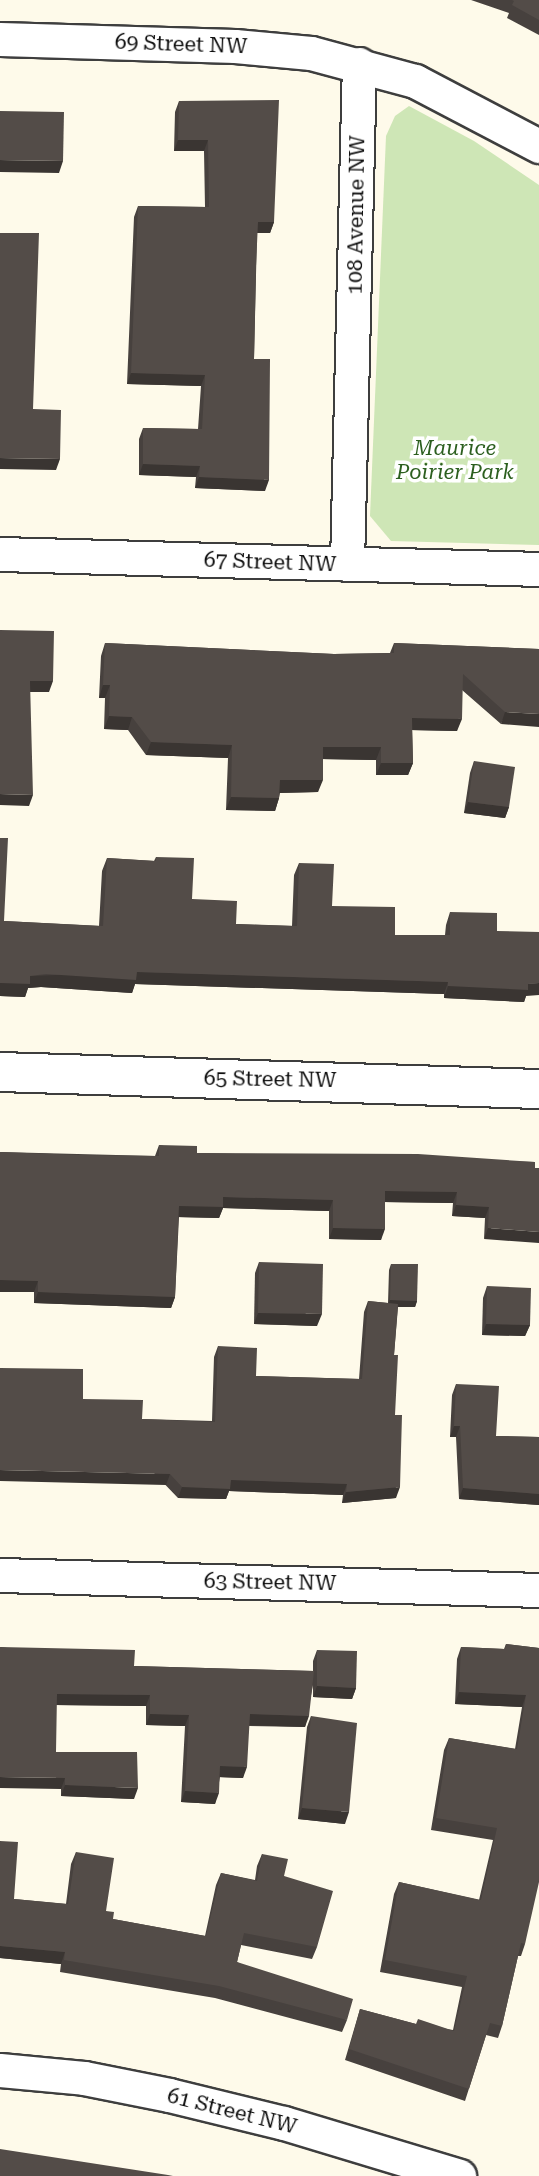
<!DOCTYPE html>
<html>
<head>
<meta charset="utf-8">
<style>
	body { margin:0 }
	#map { position:relative; width:539px; height:2176px; overflow:hidden; background:#fefaea; font-family:"Roboto Serif",serif }
	div>[style] { position:absolute }
	[style*='--x'] { left:calc(var(--x)*1px); top:calc(var(--y)*1px); width:calc(var(--w)*1px); rotate:calc(var(--a)*1deg) }
	.green>* { inset:0; background:#cee6b6 }
	.roads { filter:drop-shadow(2px 0 #3e3e3e) drop-shadow(-2px 0 #3e3e3e) drop-shadow(0 2px #3e3e3e) drop-shadow(0 -2px #3e3e3e) }
	.minor>* { height:33px; margin:-16.5px; padding:0 16.5px; transform-origin:16.5px; border-radius:16.5px; background:#fff }
	.tertiary>* { height:38px; margin:-19px; padding:0 19px; transform-origin:19px; border-radius:19px; background:#fff }
	.wall>* { inset:0; background:#47413e }
	.shaded-wall>* { inset:0; background:#3a3532 }
	.building>* { inset:0; background:#534c48 }
	span { translate:-50% -50%; white-space:nowrap; text-align:center; line-height:1.15; -webkit-text-stroke:7px #fff; paint-order:stroke }
	.street-label { font-size:21px; color:#0b0b0b }
	.park-label { font-size:21px; color:#2c5f1f; font-style:italic }
</style>
</head>
<body>
<div id="map">
	<div class="green">
		<div style="clip-path:polygon(409px 106px,474px 141px,539px 185px,539px 545px,391px 541px,370px 516px,386px 136px,395px 116px)"></div>
	</div>
	<div class="roads">
		<div class="minor">
			<div style="--x:0;--y:39;--w:235;--a:1.7"></div>
			<div style="--x:235;--y:46;--w:76;--a:5.3"></div>
			<div style="--x:311;--y:53;--w:108;--a:15.1"></div>
			<div style="--x:415;--y:81;--w:140;--a:27.7"></div>
			<div style="--x:0;--y:554;--w:539;--a:1.59"></div>
			<div style="--x:347;--y:564;--w:500;--a:-88.63"></div>
			<div style="--x:0;--y:1575;--w:539;--a:1.59"></div>
			<div style="--x:0;--y:2070;--w:84;--a:5.4"></div>
			<div style="--x:84;--y:2078;--w:87;--a:11.3"></div>
			<div style="--x:169;--y:2095;--w:118;--a:13.7"></div>
			<div style="--x:284;--y:2123;--w:183;--a:16.8"></div>
		</div>
		<div class="tertiary">
			<div style="--x:0;--y:1072;--w:539;--a:1.81"></div>
		</div>
	</div>
	<div class="wall">
		<div style="clip-path:polygon(471px 0,539px 0,539px 35px,507px 18px,509px 13px)"></div>
		<div style="clip-path:polygon(179px 101px,274px 222px,270px 233px,257px 233px,254px 359px,265px 491px,195px 488px,196px 477px,139px 475px,139px 439px,143px 428px,198px 429px,201px 386px,127px 384px,134px 217px,138px 206px,205px 207px,204px 151px,174px 151px,175px 112px)"></div>
		<div style="clip-path:polygon(105px 643px,334px 654px,390px 653px,394px 643px,539px 649px,501px 724px,462px 690px,457px 731px,412px 730px,413px 763px,408px 775px,376px 775px,376px 760px,323px 759px,318px 792px,280px 793px,279px 798px,275px 811px,226px 810px,228px 758px,146px 755px,128px 730px,104px 729px,105px 698px,99px 698px,101px 656px)"></div>
		<div style="clip-path:polygon(474px 761px,509px 807px,505px 818px,464px 813px,470px 773px)"></div>
		<div style="clip-path:polygon(0 838px,4px 921px,99px 926px,102px 871px,107px 858px,154px 861px,156px 857px,192px 899px,236px 924px,292px 926px,294px 875px,299px 863px,332px 906px,395px 935px,445px 935px,446px 925px,450px 912px,497px 931px,526px 996px,524px 1002px,444px 998px,444px 994px,135px 984px,132px 993px,41px 987px,28px 988px,25px 997px,0 996px)"></div>
		<div style="clip-path:polygon(159px 1145px,197px 1153px,535px 1162px,484px 1239px,485px 1218px,452px 1216px,453px 1203px,385px 1202px,381px 1240px,329px 1239px,329px 1211px,223px 1208px,219px 1218px,179px 1217px,175px 1297px,171px 1308px,34px 1303px,34px 1292px,0 1292px,0 1152px,155px 1156px)"></div>
		<div style="clip-path:polygon(259px 1262px,317px 1326px,254px 1324px,255px 1273px)"></div>
		<div style="clip-path:polygon(391px 1264px,417px 1301px,415px 1307px,398px 1307px,394px 1355px,396px 1498px,342px 1503px,343px 1495px,229px 1491px,226px 1499px,178px 1498px,83px 1399px,142px 1419px,212px 1421px,214px 1357px,218px 1346px,256px 1376px,359px 1379px,364px 1312px,368px 1301px,388px 1303px,389px 1270px)"></div>
		<div style="clip-path:polygon(487px 1286px,530px 1325px,525px 1336px,482px 1335px,483px 1298px)"></div>
		<div style="clip-path:polygon(456px 1384px,496px 1436px,539px 1437px,539px 1505px,459px 1499px,456px 1437px,450px 1437px,452px 1395px)"></div>
		<div style="clip-path:polygon(506px 1644px,539px 1648px,525px 1944px,521px 1956px,518px 1956px,502px 2026px,498px 2038px,486px 2035px,465px 2101px,345px 2060px,360px 2009px,416px 2024px,453px 2030px,462px 1987px,380px 1972px,394px 1894px,399px 1882px,479px 1900px,493px 1840px,431px 1830px,444px 1750px,449px 1738px,515px 1749px,522px 1707px,455px 1704px,457px 1659px,461px 1647px,504px 1649px)"></div>
		<div style="clip-path:polygon(0 1647px,134px 1666px,313px 1671px,313px 1661px,317px 1650px,356px 1688px,352px 1699px,313px 1697px,313px 1685px,305px 1727px,249px 1726px,243px 1778px,220px 1777px,215px 1804px,181px 1802px,185px 1726px,146px 1725px,146px 1706px,56px 1705px,56px 1752px,134px 1799px,61px 1796px,61px 1789px)"></div>
		<div style="clip-path:polygon(311px 1716px,345px 1824px,298px 1819px,307px 1727px)"></div>
		<div style="clip-path:polygon(0 1841px,14px 1899px,66px 1904px,71px 1864px,76px 1852px,106px 1911px,113px 1919px,205px 1936px,216px 1885px,221px 1873px,255px 1880px,257px 1866px,262px 1854px,284px 1876px,317px 1947px,312px 1959px,241px 1945px,237px 1962px,347px 2020px,342px 2032px,215px 1998px,60px 1972px,61px 1964px,0 1958px)"></div>
	</div>
	<div class="shaded-wall">
		<div style="clip-path:polygon(178px 140px,208px 140px,204px 151px,174px 151px)"></div>
		<div style="clip-path:polygon(0 160px,63px 161px,59px 173px,0 172px)"></div>
		<div style="clip-path:polygon(258px 222px,274px 222px,270px 233px,254px 233px)"></div>
		<div style="clip-path:polygon(131px 373px,205px 375px,201px 386px,127px 384px)"></div>
		<div style="clip-path:polygon(0 458px,60px 459px,56px 470px,0 469px)"></div>
		<div style="clip-path:polygon(143px 464px,200px 466px,196px 477px,139px 475px)"></div>
		<div style="clip-path:polygon(199px 477px,269px 480px,265px 491px,195px 488px)"></div>
		<div style="clip-path:polygon(30px 681px,53px 681px,49px 692px,26px 692px)"></div>
		<div style="clip-path:polygon(103px 685px,110px 685px,105px 698px,99px 698px)"></div>
		<div style="clip-path:polygon(505px 712px,539px 714px,539px 727px,501px 724px)"></div>
		<div style="clip-path:polygon(109px 716px,132px 717px,128px 730px,104px 729px)"></div>
		<div style="clip-path:polygon(412px 718px,462px 719px,457px 731px,408px 730px)"></div>
		<div style="clip-path:polygon(151px 742px,232px 745px,228px 758px,146px 755px)"></div>
		<div style="clip-path:polygon(323px 747px,381px 747px,376px 760px,318px 759px)"></div>
		<div style="clip-path:polygon(381px 763px,413px 763px,408px 775px,376px 775px)"></div>
		<div style="clip-path:polygon(280px 780px,323px 780px,318px 792px,275px 793px)"></div>
		<div style="clip-path:polygon(0 794px,33px 795px,29px 806px,0 805px)"></div>
		<div style="clip-path:polygon(231px 797px,279px 798px,275px 811px,226px 810px)"></div>
		<div style="clip-path:polygon(468px 802px,509px 807px,505px 818px,464px 813px)"></div>
		<div style="clip-path:polygon(137px 972px,448px 982px,444px 994px,135px 984px,132px 993px,41px 987px,28px 988px,25px 997px,0 996px,0 983px,30px 976px)"></div>
		<div style="clip-path:polygon(539px 983px,539px 995px,526px 996px,524px 1002px,444px 998px,448px 986px)"></div>
		<div style="clip-path:polygon(385px 1191px,457px 1192px,453px 1203px,381px 1202px)"></div>
		<div style="clip-path:polygon(223px 1197px,333px 1200px,329px 1211px,223px 1208px,219px 1218px,175px 1217px,179px 1206px)"></div>
		<div style="clip-path:polygon(456px 1205px,489px 1207px,485px 1218px,452px 1216px)"></div>
		<div style="clip-path:polygon(333px 1228px,385px 1229px,381px 1240px,329px 1239px)"></div>
		<div style="clip-path:polygon(488px 1228px,539px 1232px,539px 1243px,484px 1239px)"></div>
		<div style="clip-path:polygon(0 1280px,38px 1281px,34px 1292px,0 1292px)"></div>
		<div style="clip-path:polygon(38px 1292px,175px 1297px,171px 1308px,34px 1303px)"></div>
		<div style="clip-path:polygon(390px 1300px,417px 1301px,415px 1307px,388px 1307px)"></div>
		<div style="clip-path:polygon(258px 1313px,322px 1314px,317px 1326px,254px 1324px)"></div>
		<div style="clip-path:polygon(486px 1324px,530px 1325px,525px 1336px,482px 1335px)"></div>
		<div style="clip-path:polygon(454px 1426px,460px 1426px,456px 1437px,450px 1437px)"></div>
		<div style="clip-path:polygon(0 1470px,170px 1474px,166px 1485px,0 1481px)"></div>
		<div style="clip-path:polygon(231px 1480px,347px 1484px,343px 1495px,229px 1491px,226px 1499px,178px 1498px,182px 1487px)"></div>
		<div style="clip-path:polygon(400px 1487px,396px 1498px,342px 1503px,346px 1492px)"></div>
		<div style="clip-path:polygon(463px 1488px,539px 1494px,539px 1505px,459px 1499px)"></div>
		<div style="clip-path:polygon(317px 1686px,356px 1688px,352px 1699px,313px 1697px)"></div>
		<div style="clip-path:polygon(459px 1692px,526px 1695px,522px 1707px,455px 1704px)"></div>
		<div style="clip-path:polygon(57px 1694px,150px 1695px,146px 1706px,53px 1705px)"></div>
		<div style="clip-path:polygon(150px 1714px,189px 1715px,185px 1726px,146px 1725px)"></div>
		<div style="clip-path:polygon(250px 1714px,309px 1716px,305px 1727px,246px 1725px)"></div>
		<div style="clip-path:polygon(220px 1766px,247px 1767px,243px 1778px,216px 1777px)"></div>
		<div style="clip-path:polygon(0 1777px,65px 1778px,61px 1789px,0 1788px)"></div>
		<div style="clip-path:polygon(65px 1785px,138px 1788px,134px 1799px,61px 1796px)"></div>
		<div style="clip-path:polygon(185px 1791px,219px 1793px,215px 1804px,181px 1802px)"></div>
		<div style="clip-path:polygon(302px 1808px,349px 1812px,345px 1824px,298px 1819px)"></div>
		<div style="clip-path:polygon(0 1946px,65px 1952px,61px 1964px,0 1958px)"></div>
	</div>
	<div class="building">
		<div style="clip-path:polygon(512px 0,539px 0,539px 20px,512px 5px,514px 1px)"></div>
		<div style="clip-path:polygon(279px 100px,274px 222px,258px 222px,256px 266px,254px 359px,270px 359px,269px 480px,199px 477px,200px 466px,143px 464px,143px 428px,202px 429px,205px 375px,131px 373px,138px 206px,209px 207px,208px 140px,178px 140px,179px 101px)"></div>
		<div style="clip-path:polygon(0 111px,64px 112px,63px 161px,0 160px)"></div>
		<div style="clip-path:polygon(0 233px,39px 233px,33px 409px,61px 410px,60px 459px,0 458px)"></div>
		<div style="clip-path:polygon(0 630px,54px 631px,53px 681px,30px 681px,33px 795px,0 794px)"></div>
		<div style="clip-path:polygon(105px 643px,334px 654px,394px 653px,394px 643px,539px 649px,539px 714px,505px 712px,463px 674px,462px 719px,412px 718px,413px 763px,381px 763px,381px 747px,323px 747px,323px 780px,280px 780px,279px 798px,231px 797px,232px 745px,151px 742px,132px 717px,109px 716px,110px 685px,103px 685px)"></div>
		<div style="clip-path:polygon(474px 761px,515px 767px,509px 807px,468px 802px)"></div>
		<div style="clip-path:polygon(0 838px,8px 838px,4px 921px,103px 926px,107px 858px,156px 861px,156px 857px,194px 858px,192px 899px,237px 901px,236px 924px,297px 926px,299px 863px,334px 864px,332px 906px,395px 907px,395px 935px,450px 935px,450px 912px,497px 913px,497px 931px,539px 932px,539px 983px,528px 984px,528px 990px,448px 986px,448px 982px,137px 972px,136px 980px,46px 974px,30px 976px,30px 984px,0 983px)"></div>
		<div style="clip-path:polygon(159px 1145px,197px 1146px,197px 1153px,418px 1154px,535px 1162px,535px 1168px,539px 1168px,539px 1232px,488px 1228px,489px 1207px,456px 1205px,457px 1192px,385px 1191px,385px 1229px,333px 1228px,333px 1200px,223px 1197px,223px 1207px,179px 1206px,175px 1297px,38px 1292px,38px 1281px,0 1280px,0 1152px,81px 1155px,159px 1156px)"></div>
		<div style="clip-path:polygon(259px 1262px,323px 1264px,322px 1314px,258px 1313px)"></div>
		<div style="clip-path:polygon(391px 1264px,418px 1264px,417px 1301px,390px 1300px)"></div>
		<div style="clip-path:polygon(487px 1286px,531px 1288px,530px 1325px,486px 1324px)"></div>
		<div style="clip-path:polygon(368px 1301px,398px 1304px,394px 1355px,398px 1355px,395px 1415px,402px 1415px,400px 1487px,346px 1492px,347px 1484px,231px 1480px,230px 1489px,182px 1487px,170px 1474px,0 1470px,0 1368px,83px 1369px,83px 1399px,143px 1400px,142px 1419px,215px 1422px,218px 1346px,257px 1348px,256px 1376px,362px 1379px)"></div>
		<div style="clip-path:polygon(456px 1384px,499px 1386px,496px 1436px,539px 1437px,539px 1494px,463px 1488px,460px 1426px,454px 1426px)"></div>
		<div style="clip-path:polygon(506px 1644px,539px 1648px,539px 1882px,525px 1944px,521px 1943px,502px 2026px,490px 2023px,469px 2089px,349px 2049px,360px 2009px,416px 2024px,418px 2019px,454px 2031px,467px 1976px,385px 1960px,399px 1882px,481px 1900px,497px 1828px,436px 1818px,449px 1738px,517px 1749px,526px 1695px,459px 1692px,461px 1647px,505px 1649px)"></div>
		<div style="clip-path:polygon(0 1647px,135px 1650px,134px 1666px,314px 1671px,309px 1716px,250px 1714px,247px 1767px,220px 1766px,219px 1793px,185px 1791px,189px 1715px,150px 1714px,150px 1695px,57px 1694px,56px 1752px,137px 1752px,138px 1788px,65px 1785px,65px 1778px,0 1777px)"></div>
		<div style="clip-path:polygon(317px 1650px,357px 1651px,356px 1688px,317px 1686px)"></div>
		<div style="clip-path:polygon(311px 1716px,357px 1723px,349px 1812px,302px 1808px)"></div>
		<div style="clip-path:polygon(0 1841px,18px 1842px,14px 1899px,68px 1904px,76px 1852px,114px 1858px,106px 1911px,114px 1912px,113px 1919px,206px 1936px,221px 1873px,257px 1881px,262px 1854px,288px 1859px,284px 1876px,333px 1891px,317px 1947px,244px 1933px,237px 1962px,353px 1999px,347px 2020px,219px 1986px,64px 1960px,65px 1952px,0 1946px)"></div>
		<div style="clip-path:polygon(0 2149px,168px 2175px,173px 2176px,0 2176px)"></div>
	</div>
	<div class="street-label">
		<span style="left:181px;top:44px;rotate:2deg">69 Street NW</span>
		<span style="left:356px;top:215px;rotate:-89deg">108 Avenue NW</span>
		<span style="left:270px;top:562px;rotate:2deg">67 Street NW</span>
		<span style="left:270px;top:1079px;rotate:1deg">65 Street NW</span>
		<span style="left:270px;top:1582px;rotate:1deg">63 Street NW</span>
		<span style="left:232px;top:2111px;rotate:14deg">61 Street NW</span>
	</div>
	<div class="park-label">
		<span style="left:455px;top:460px">Maurice<br>Poirier Park</span>
	</div>
</div>
</body>
</html>
